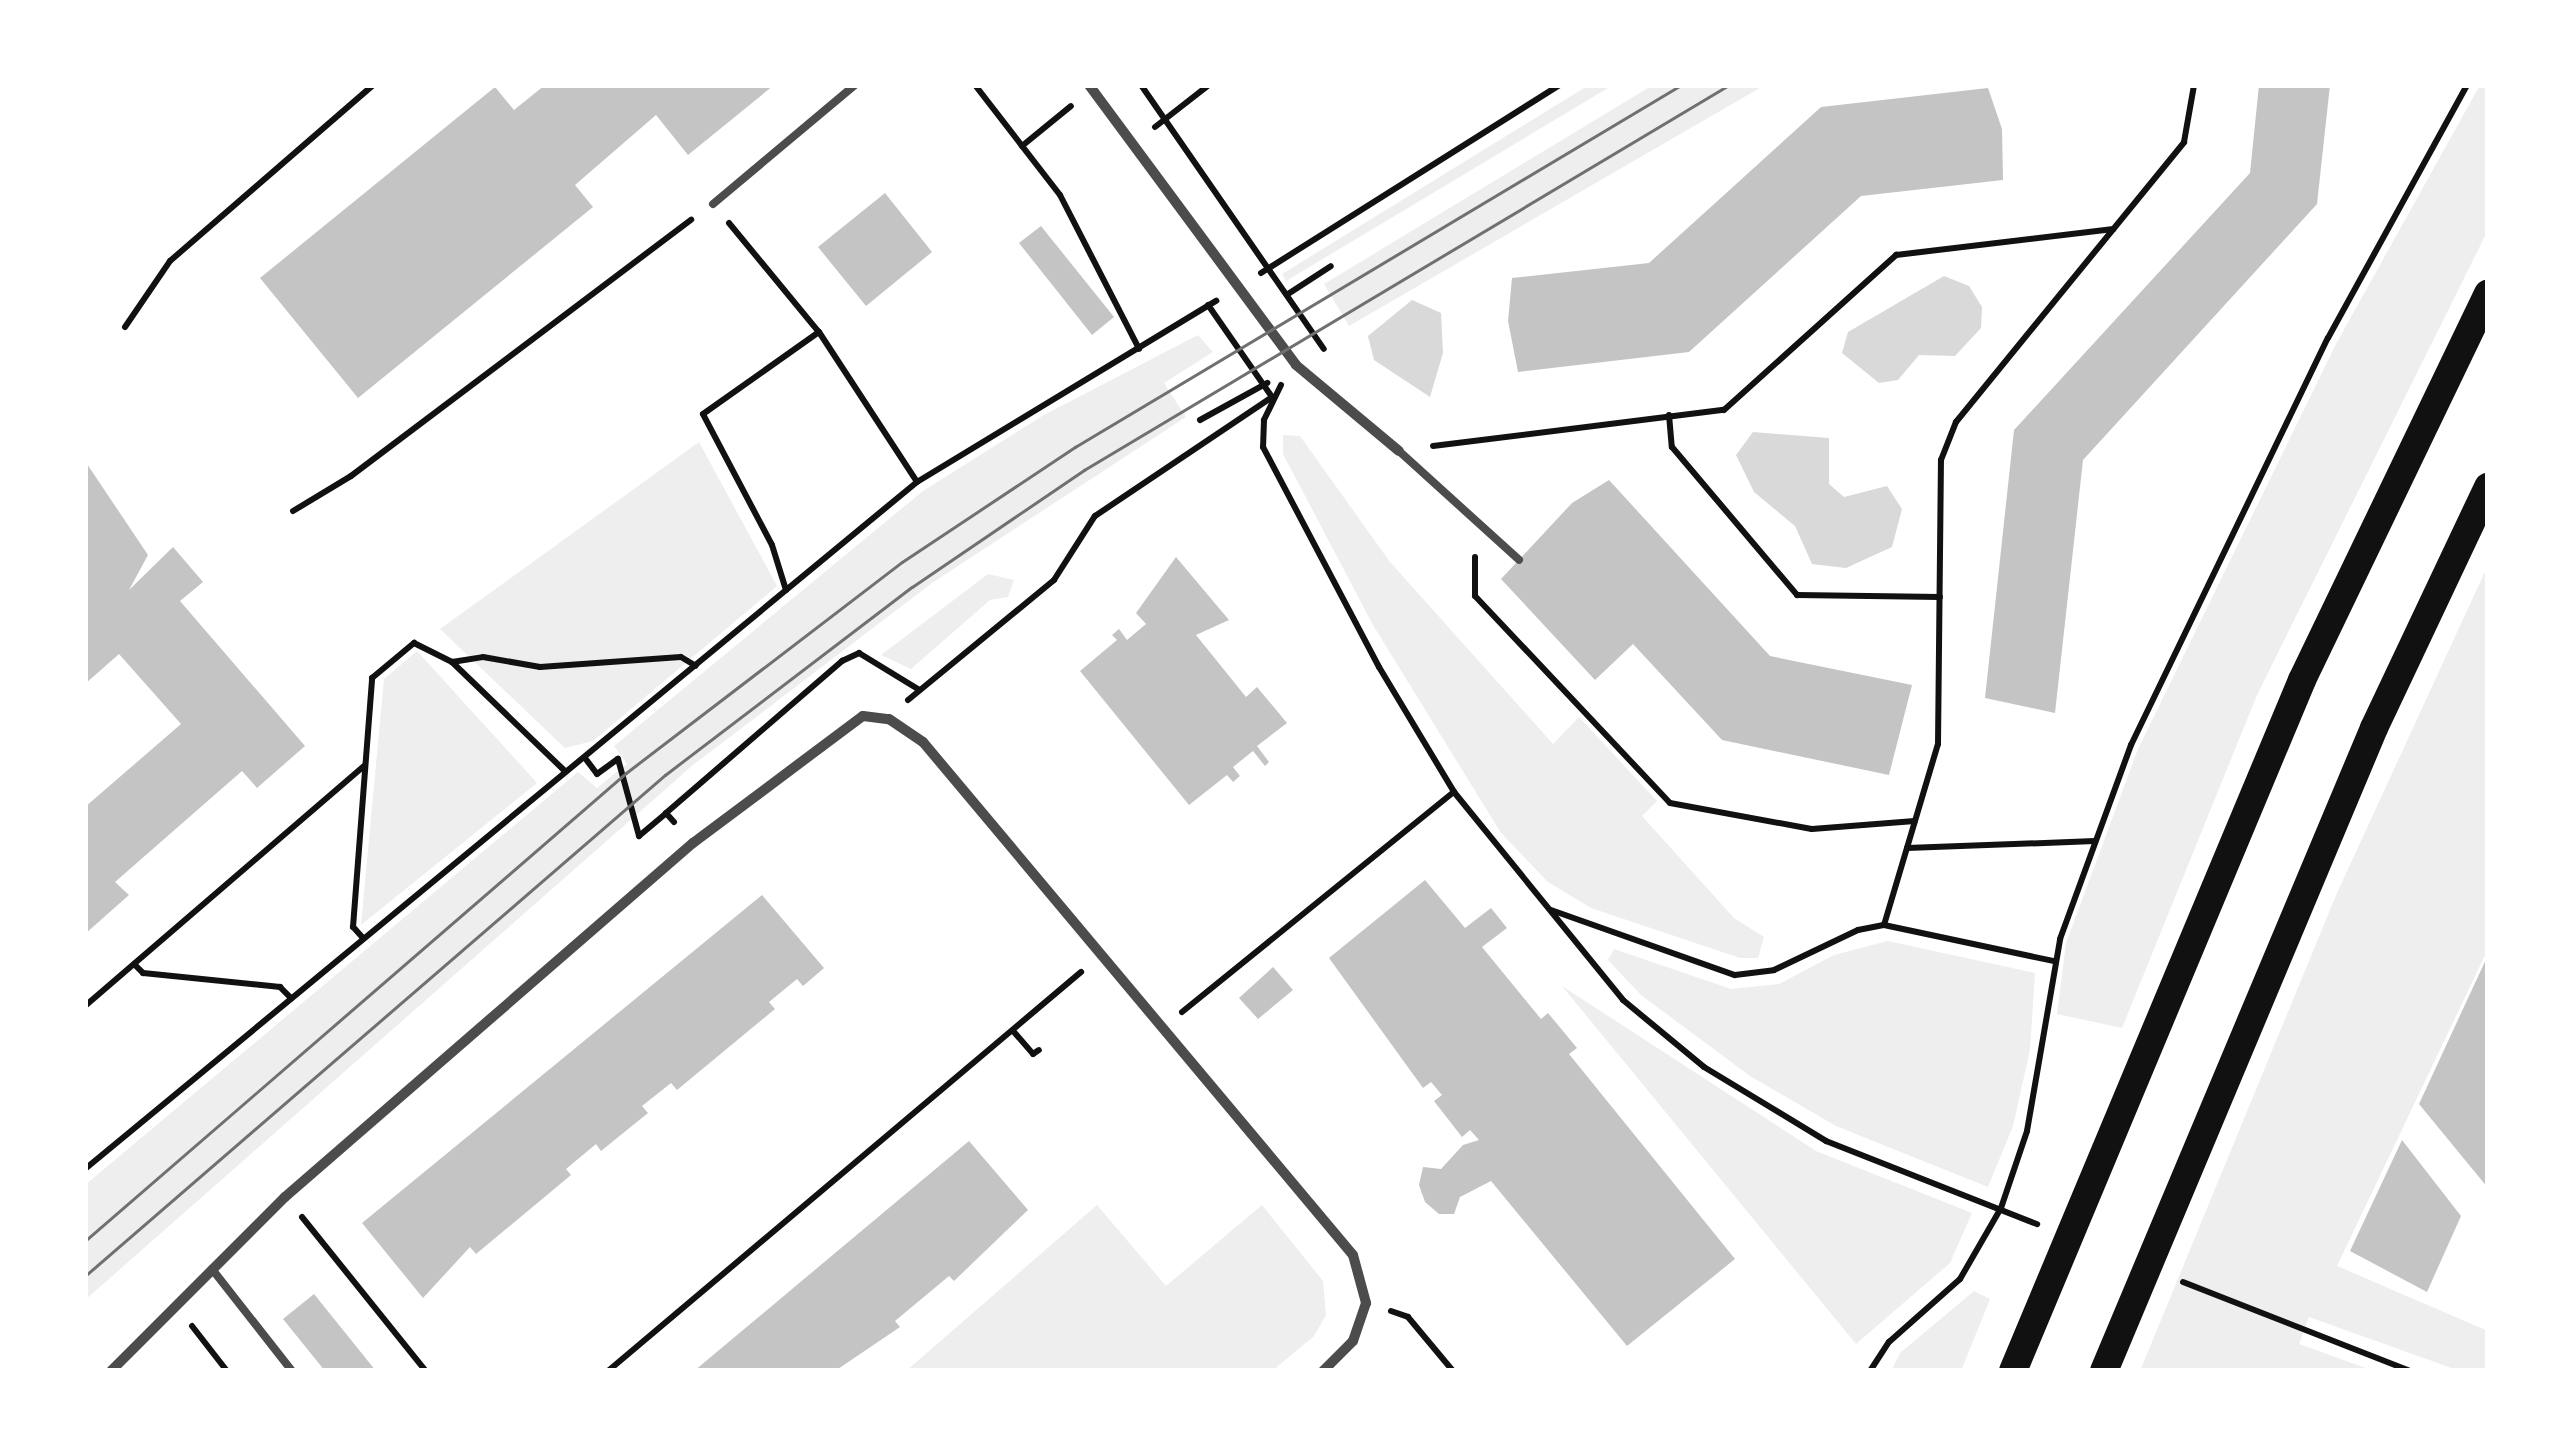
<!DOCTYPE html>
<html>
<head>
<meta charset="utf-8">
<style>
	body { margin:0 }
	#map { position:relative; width:2573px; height:1456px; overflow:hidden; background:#fff; font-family:Arial,sans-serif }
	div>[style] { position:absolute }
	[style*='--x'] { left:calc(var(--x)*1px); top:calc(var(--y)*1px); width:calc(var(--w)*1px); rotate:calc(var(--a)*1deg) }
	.green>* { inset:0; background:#eee }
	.water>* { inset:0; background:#d9d9d9 }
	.building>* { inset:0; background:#c4c4c4 }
	.path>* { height:6px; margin:-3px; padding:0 3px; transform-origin:3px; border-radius:3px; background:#111 }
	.service>* { height:8px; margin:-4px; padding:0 4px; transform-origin:4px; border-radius:4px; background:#4c4c4c }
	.minor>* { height:10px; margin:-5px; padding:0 5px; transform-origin:5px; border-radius:5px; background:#4c4c4c }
	.trunk>* { height:28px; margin:-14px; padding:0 14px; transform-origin:14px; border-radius:14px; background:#111 }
	.tram>* { height:2.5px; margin:-1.25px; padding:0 1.25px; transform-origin:1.25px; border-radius:1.25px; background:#707070 }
	span { translate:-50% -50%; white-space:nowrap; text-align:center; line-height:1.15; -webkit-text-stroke:8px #fff; paint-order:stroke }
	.frame { position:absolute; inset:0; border:88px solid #fff; pointer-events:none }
</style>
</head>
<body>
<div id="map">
	<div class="green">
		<div style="clip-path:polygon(1589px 85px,1613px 85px,1286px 281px,1282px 274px)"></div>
		<div style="clip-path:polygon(1653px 85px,1765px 85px,1349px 326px,1324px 284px)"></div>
		<div style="clip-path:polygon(2480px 85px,2488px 85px,2488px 230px,2257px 695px,2122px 1028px,2057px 1014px,2066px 943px,2138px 749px,2336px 344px)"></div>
		<div style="clip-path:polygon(1198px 335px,1213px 352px,1164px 383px,1186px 417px,932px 583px,693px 765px,85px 1300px,85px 1185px,578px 772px,597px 788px,627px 764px,614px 746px,923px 491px,1042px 416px)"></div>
		<div style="clip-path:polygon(1283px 435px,1300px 436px,1390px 562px,1553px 744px,1579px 717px,1657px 801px,1642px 816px,1734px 918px,1764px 937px,1758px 958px,1740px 958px,1591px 908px,1548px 882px,1501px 833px,1373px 625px,1283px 454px)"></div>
		<div style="clip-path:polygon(699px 442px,777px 586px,593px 741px,565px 748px,440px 629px)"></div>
		<div style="clip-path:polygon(2488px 565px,2488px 949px,2337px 1266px,2488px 1331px,2488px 1371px,2460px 1371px,2309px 1317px,2299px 1344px,2374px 1371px,2140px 1371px,2337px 893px)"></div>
		<div style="clip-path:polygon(988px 574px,1014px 580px,1008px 597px,990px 600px,911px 669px,881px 655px)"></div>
		<div style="clip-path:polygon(417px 651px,537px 783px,361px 925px,384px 679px)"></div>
		<div style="clip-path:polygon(1888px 941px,2035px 973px,2030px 1050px,2013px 1126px,1988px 1187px,1836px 1126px,1750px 1076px,1641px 995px,1608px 960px,1614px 949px,1731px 989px,1779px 984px,1834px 955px)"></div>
		<div style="clip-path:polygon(1562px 986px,1816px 1151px,1972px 1213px,1950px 1263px,1856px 1344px)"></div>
		<div style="clip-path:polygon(1097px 1205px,1166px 1286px,1262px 1205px,1323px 1281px,1326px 1315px,1314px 1336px,1272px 1371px,906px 1371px)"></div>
		<div style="clip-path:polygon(1974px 1291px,1990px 1299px,1961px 1371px,1891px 1371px,1900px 1353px)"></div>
	</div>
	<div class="water">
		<div style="clip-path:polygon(1944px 276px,1969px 286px,1982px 307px,1981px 328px,1955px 356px,1919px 355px,1898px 380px,1879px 383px,1842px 353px,1848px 332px)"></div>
		<div style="clip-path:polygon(1412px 300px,1441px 313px,1443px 353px,1430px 397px,1374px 360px,1368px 336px)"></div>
		<div style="clip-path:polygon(1753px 432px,1829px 438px,1829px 484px,1844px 497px,1887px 486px,1902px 509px,1892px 547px,1846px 568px,1812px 564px,1795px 526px,1754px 492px,1736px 455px)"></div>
	</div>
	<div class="building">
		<div style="clip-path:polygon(545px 85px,774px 85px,688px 155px,656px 115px,575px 185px,593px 207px,358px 398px,260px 278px,495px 87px,514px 110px)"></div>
		<div style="clip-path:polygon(2259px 85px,2330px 85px,2317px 204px,2083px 460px,2055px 713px,1985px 698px,2014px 430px,2250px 173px)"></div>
		<div style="clip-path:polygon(1988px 88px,2002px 129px,2003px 180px,1861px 196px,1689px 352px,1518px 372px,1508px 321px,1512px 278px,1649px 263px,1821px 107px)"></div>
		<div style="clip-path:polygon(885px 193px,932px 252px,866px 306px,818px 247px)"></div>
		<div style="clip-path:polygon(1041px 226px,1114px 317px,1092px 335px,1019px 243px)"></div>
		<div style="clip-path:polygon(85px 461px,148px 555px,129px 590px,173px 547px,203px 582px,180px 601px,305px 746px,257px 788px,242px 771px,115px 882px,129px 895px,85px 934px,85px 807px,181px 724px,119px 654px,85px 684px)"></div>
		<div style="clip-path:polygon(1609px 480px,1770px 656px,1912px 685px,1889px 775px,1722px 740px,1633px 644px,1595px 680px,1501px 579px,1572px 503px)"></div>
		<div style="clip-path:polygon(1176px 557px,1229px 620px,1196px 635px,1246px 697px,1257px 687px,1287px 723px,1257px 746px,1269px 762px,1265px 766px,1253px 751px,1233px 767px,1240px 776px,1233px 782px,1227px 775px,1189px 805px,1080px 671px,1117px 640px,1112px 635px,1119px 629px,1127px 640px,1146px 624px,1136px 613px)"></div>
		<div style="clip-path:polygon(1425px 880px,1465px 928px,1491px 908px,1507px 928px,1482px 947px,1541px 1019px,1548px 1013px,1577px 1048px,1569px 1054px,1735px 1259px,1627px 1346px,1491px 1181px,1460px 1197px,1454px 1214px,1439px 1214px,1425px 1202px,1419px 1185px,1423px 1167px,1441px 1169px,1463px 1145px,1479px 1140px,1470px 1130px,1462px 1137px,1434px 1101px,1442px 1095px,1431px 1082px,1423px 1088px,1329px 958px)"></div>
		<div style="clip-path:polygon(762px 895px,824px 968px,803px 986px,797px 979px,769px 1002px,775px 1009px,677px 1090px,671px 1083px,642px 1106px,648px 1113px,601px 1151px,596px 1144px,566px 1169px,571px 1175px,476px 1254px,470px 1247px,423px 1298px,362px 1223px)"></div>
		<div style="clip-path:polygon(2488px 955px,2488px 1188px,2419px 1104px)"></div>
		<div style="clip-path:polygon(1273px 967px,1293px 990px,1258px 1019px,1239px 998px)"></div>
		<div style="clip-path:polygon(2402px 1140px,2461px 1216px,2427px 1292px,2350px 1251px)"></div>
		<div style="clip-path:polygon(969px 1141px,1028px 1210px,954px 1281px,949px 1276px,895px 1321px,900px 1327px,835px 1371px,694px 1371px)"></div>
		<div style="clip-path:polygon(314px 1294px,376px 1371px,325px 1371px,283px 1319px)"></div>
	</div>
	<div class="path">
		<div style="--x:975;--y:85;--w:139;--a:52.3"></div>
		<div style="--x:1060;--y:195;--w:173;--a:62.8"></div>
		<div style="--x:1141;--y:85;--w:321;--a:55.3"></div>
		<div style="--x:1155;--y:127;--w:68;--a:-37.9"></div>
		<div style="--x:1022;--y:146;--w:63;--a:-39.2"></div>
		<div style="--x:729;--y:223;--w:141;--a:50.5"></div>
		<div style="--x:1261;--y:273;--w:353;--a:-32.2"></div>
		<div style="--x:1288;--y:294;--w:51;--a:-33.1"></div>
		<div style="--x:125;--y:327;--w:80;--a:-55.7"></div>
		<div style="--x:170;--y:261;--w:269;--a:-40.9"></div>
		<div style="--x:1281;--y:385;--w:39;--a:116"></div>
		<div style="--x:1264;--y:420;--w:27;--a:92"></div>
		<div style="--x:1263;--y:447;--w:249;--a:62.2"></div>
		<div style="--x:1379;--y:667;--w:146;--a:59"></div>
		<div style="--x:1454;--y:792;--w:268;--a:50.9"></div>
		<div style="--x:1623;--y:1000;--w:105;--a:39.6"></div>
		<div style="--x:1704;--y:1067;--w:143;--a:31.2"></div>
		<div style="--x:1826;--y:1141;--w:227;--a:21.5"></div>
		<div style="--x:1669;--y:415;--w:32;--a:85"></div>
		<div style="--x:1672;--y:447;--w:194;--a:49.8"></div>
		<div style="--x:1797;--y:595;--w:143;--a:0.8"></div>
		<div style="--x:1200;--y:420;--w:77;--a:-28.9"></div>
		<div style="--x:1433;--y:446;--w:293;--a:-7.1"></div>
		<div style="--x:1724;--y:410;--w:232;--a:-42"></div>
		<div style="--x:1896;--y:255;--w:219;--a:-6.8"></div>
		<div style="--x:293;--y:511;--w:68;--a:-31.1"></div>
		<div style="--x:351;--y:476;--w:426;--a:-37"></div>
		<div style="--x:1475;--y:557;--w:39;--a:90"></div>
		<div style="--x:1475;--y:596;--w:284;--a:46.7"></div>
		<div style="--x:1670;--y:803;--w:144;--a:10.4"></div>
		<div style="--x:1812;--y:829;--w:103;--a:-4.4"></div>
		<div style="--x:786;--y:590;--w:47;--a:-107.3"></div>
		<div style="--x:772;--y:545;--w:148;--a:-117.8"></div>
		<div style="--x:703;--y:414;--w:142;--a:-35.3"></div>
		<div style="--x:819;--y:332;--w:179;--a:56.8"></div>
		<div style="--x:452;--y:662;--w:31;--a:-9"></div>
		<div style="--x:483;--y:657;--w:58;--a:10"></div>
		<div style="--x:540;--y:667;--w:141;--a:-4.1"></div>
		<div style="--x:681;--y:657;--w:17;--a:31"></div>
		<div style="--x:908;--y:700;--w:189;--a:-39.4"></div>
		<div style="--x:1054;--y:580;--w:76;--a:-57.4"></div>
		<div style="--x:1095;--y:516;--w:213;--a:-33.9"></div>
		<div style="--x:1272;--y:397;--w:112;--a:-124.8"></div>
		<div style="--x:585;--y:758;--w:20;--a:53"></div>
		<div style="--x:597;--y:774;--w:26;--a:-36"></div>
		<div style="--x:618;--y:759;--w:80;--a:74.7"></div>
		<div style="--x:639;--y:836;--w:35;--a:-40"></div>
		<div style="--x:674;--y:822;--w:12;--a:-132"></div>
		<div style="--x:666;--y:813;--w:233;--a:-40.8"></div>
		<div style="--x:842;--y:661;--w:19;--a:-25"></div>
		<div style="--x:859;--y:653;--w:69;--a:31.4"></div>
		<div style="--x:1907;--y:848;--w:188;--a:-2.1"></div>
		<div style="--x:1551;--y:910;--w:195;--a:19.5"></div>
		<div style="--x:1735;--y:975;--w:39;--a:-7"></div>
		<div style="--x:1774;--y:970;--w:93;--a:-25.5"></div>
		<div style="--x:1858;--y:930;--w:26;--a:-11"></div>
		<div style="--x:1884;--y:925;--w:174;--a:12"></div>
		<div style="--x:1884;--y:925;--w:189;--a:-73.4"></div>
		<div style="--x:1938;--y:744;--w:284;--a:-89.4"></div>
		<div style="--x:1941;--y:460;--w:41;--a:-68.5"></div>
		<div style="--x:1956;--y:422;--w:361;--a:-50.8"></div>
		<div style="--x:2184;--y:142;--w:58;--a:-80"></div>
		<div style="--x:363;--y:938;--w:15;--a:-132"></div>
		<div style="--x:353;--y:927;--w:250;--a:-85.6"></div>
		<div style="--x:372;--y:678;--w:55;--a:-39.8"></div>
		<div style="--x:414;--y:643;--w:42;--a:26.6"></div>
		<div style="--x:452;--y:662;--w:158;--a:44"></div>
		<div style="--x:134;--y:964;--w:13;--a:45"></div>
		<div style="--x:143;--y:973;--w:138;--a:5.8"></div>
		<div style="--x:280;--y:987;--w:16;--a:45"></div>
		<div style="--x:85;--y:1006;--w:368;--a:-40.7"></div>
		<div style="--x:1182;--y:1012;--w:350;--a:-39"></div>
		<div style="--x:1014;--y:1032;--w:29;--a:49"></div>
		<div style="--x:1033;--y:1054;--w:7;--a:-34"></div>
		<div style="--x:85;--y:1169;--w:1079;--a:-39.55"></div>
		<div style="--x:917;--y:482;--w:350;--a:-31.2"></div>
		<div style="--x:302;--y:1217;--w:198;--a:51.2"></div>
		<div style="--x:2183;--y:1282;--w:244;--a:21.4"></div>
		<div style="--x:1391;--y:1311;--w:18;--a:19"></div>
		<div style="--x:1408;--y:1317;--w:70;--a:50.2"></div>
		<div style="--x:192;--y:1326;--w:57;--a:52.1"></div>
		<div style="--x:608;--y:1371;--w:619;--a:-40.15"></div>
		<div style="--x:1870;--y:1371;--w:35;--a:-57"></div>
		<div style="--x:1889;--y:1342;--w:95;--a:-41.6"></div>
		<div style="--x:1960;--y:1279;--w:82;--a:-60"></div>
		<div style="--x:2001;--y:1208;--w:81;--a:-71.3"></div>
		<div style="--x:2027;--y:1131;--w:195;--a:-80.2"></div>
		<div style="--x:2060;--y:939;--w:207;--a:-69.9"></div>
		<div style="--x:2131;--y:745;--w:452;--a:-64.2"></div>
		<div style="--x:2328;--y:338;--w:289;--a:-61.2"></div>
	</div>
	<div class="service">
		<div style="--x:713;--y:204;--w:185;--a:-40"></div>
		<div style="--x:1399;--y:451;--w:162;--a:42.2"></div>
		<div style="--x:212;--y:1269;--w:130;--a:51.9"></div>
	</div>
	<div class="minor">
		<div style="--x:1089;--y:85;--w:348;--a:53.5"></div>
		<div style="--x:1296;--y:365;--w:134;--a:39.9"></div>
		<div style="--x:111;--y:1371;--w:246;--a:-45"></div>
		<div style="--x:285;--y:1197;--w:540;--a:-40.95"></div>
		<div style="--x:693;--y:843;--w:212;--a:-36.8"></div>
		<div style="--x:863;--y:716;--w:26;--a:7"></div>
		<div style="--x:889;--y:719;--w:41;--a:34.1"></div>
		<div style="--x:923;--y:742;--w:669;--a:50.03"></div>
		<div style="--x:1353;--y:1255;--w:50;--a:74.8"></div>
		<div style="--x:1366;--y:1303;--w:40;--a:108.9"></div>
		<div style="--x:1353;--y:1341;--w:42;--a:135"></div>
	</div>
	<div class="trunk">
		<div style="--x:2013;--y:1371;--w:749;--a:-67.3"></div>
		<div style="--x:2302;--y:680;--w:429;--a:-64.3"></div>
		<div style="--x:2104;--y:1371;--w:697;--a:-67.22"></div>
		<div style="--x:2374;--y:728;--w:267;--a:-64.7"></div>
	</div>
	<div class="tram">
		<div style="--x:85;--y:1241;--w:715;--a:-40.86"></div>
		<div style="--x:626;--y:773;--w:347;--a:-37.4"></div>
		<div style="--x:902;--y:562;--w:208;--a:-33.6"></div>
		<div style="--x:1075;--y:447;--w:706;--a:-30.85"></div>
		<div style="--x:85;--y:1276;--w:766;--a:-40.82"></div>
		<div style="--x:665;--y:775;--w:310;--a:-37.3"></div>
		<div style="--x:912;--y:587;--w:208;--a:-34.2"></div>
		<div style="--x:1084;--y:470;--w:751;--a:-30.83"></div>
	</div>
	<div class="frame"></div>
</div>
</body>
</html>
